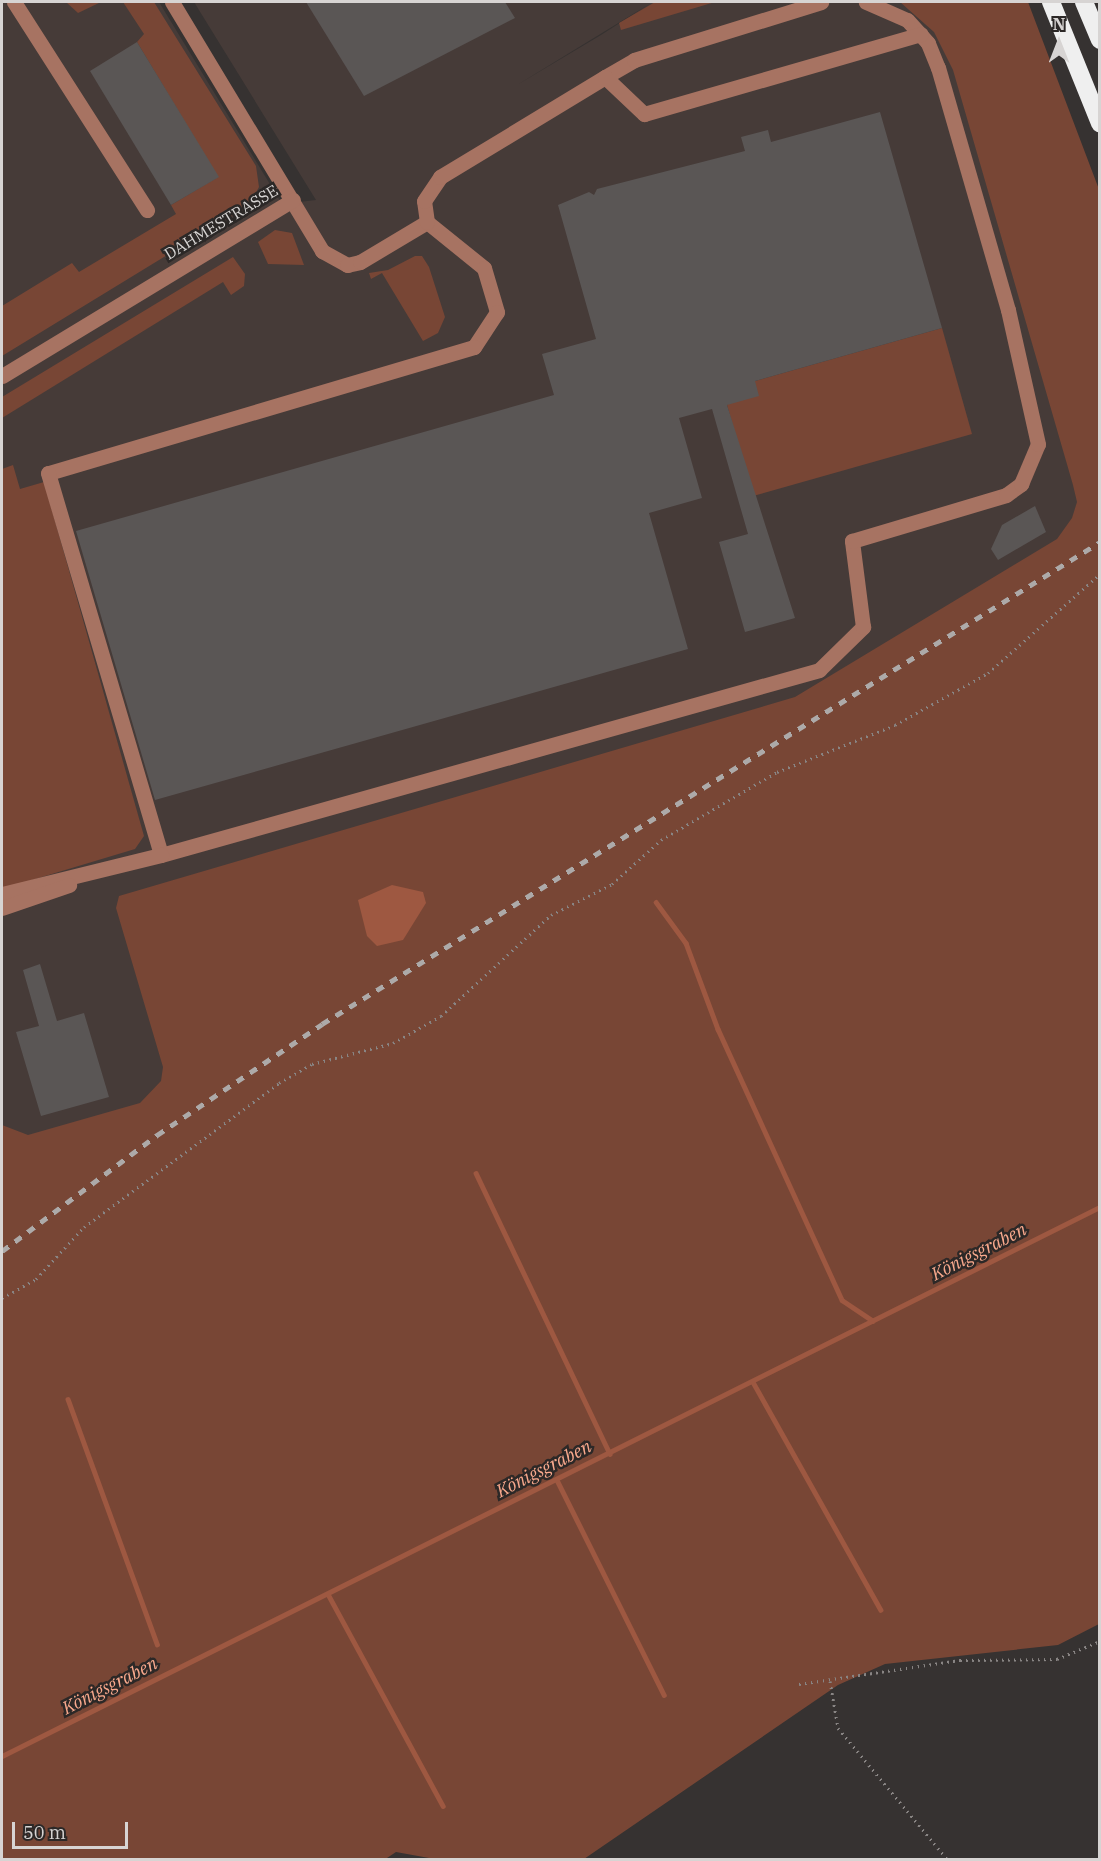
<!DOCTYPE html>
<html>
<head>
<meta charset="utf-8">
<style>
	body { margin:0 }
	#map { position:relative; width:1101px; height:1861px; overflow:hidden; background:#363231; font-family:"IBM Plex Serif",serif }
	div>[style] { position:absolute }
	[style*='--x'] { left:calc(var(--x)*1px); top:calc(var(--y)*1px); width:calc(var(--w)*1px); rotate:calc(var(--a)*1deg) }
	.built>* { inset:0; background:#463b38 }
	.green>* { inset:0; background:#784635 }
	.water>* { inset:0; background:#9e5841 }
	.stream>* { height:4.5px; margin:-2.25px; padding:0 2.25px; transform-origin:2.25px; border-radius:2.25px; background:#9e5841 }
	.building>* { inset:0; background:#5a5655 }
	.path>* { height:3px; margin-top:-1.5px; transform-origin:0; background:repeating-linear-gradient(90deg,#898584 0 1.5px,transparent 0 6px) }
	.minor>* { height:15px; margin:-7.5px; padding:0 7.5px; transform-origin:7.5px; border-radius:7.5px; background:#a77362 }
	.highway>* { height:18px; margin:-9px; padding:0 9px; transform-origin:9px; border-radius:9px; background:#efefef }
	.rail>* { height:4.5px; margin-top:-2.25px; transform-origin:0; background:repeating-linear-gradient(90deg,#adaaa9 0 8px,transparent 0 16px) }
	span { translate:-50% -50%; white-space:nowrap; text-align:center; line-height:1.15; -webkit-text-stroke:5px #2c2827; paint-order:stroke }
	.street-label { font-size:16px; color:#d7d4d3 }
	.water-label { font-size:18px; color:#f9a98d; font-style:italic }
	.frame { position:absolute; inset:0; border:3px solid #d7d4d3; pointer-events:none }
	.north { position:absolute; left:1029px; top:12px; width:60px; height:60px; -webkit-text-stroke:4px #2c2827; paint-order:stroke; rotate:0deg; font-size:16px; font-weight:700; line-height:24px; text-align:center; color:#d7d4d3 }
	.north::after { content:''; display:block; margin:auto; width:21px; height:27px; background:#d7d4d3; clip-path:polygon(50% 0,100% 100%,50% 72%,0 100%) }
	.scale { position:absolute; left:12px; top:1822px; width:116px; height:27px; box-sizing:border-box; border:3px solid #d7d4d3; border-top:0; padding-left:8px; font-size:18px; line-height:21px; white-space:nowrap; color:#d7d4d3; -webkit-text-stroke:4px #2c2827; paint-order:stroke }
</style>
</head>
<body>
<div id="map">
	<div class="built">
		<div style="clip-path:polygon(evenodd,2px 2px,159px 2px,282px 204px,316px 200px,194px 2px,932px 2px,1099px 527px,2px 1227px,2px 2px,651px 3px,601px 35px,517px 85px,651px 3px)"></div>
	</div>
	<div class="green">
		<div style="clip-path:polygon(66px 2px,101px 2px,78px 13px)"></div>
		<div style="clip-path:polygon(123px 2px,154px 2px,256px 166px,259px 187px,249px 205px,2px 356px,2px 306px,72px 263px,79px 272px,176px 214px,171px 205px,218px 177px,137px 42px,144px 34px)"></div>
		<div style="clip-path:polygon(655px 2px,715px 2px,621px 30px,619px 23px)"></div>
		<div style="clip-path:polygon(900px 2px,1028px 2px,1100px 192px,1099px 1624px,1058px 1645px,885px 1664px,838px 1685px,584px 1859px,440px 1860px,396px 1852px,384px 1860px,2px 1859px,2px 1125px,28px 1135px,140px 1103px,161px 1081px,163px 1067px,116px 908px,119px 896px,795px 697px,1057px 539px,1072px 518px,1077px 502px,1073px 485px,953px 70px,934px 32px)"></div>
		<div style="clip-path:polygon(275px 230px,292px 233px,304px 265px,268px 264px,258px 242px)"></div>
		<div style="clip-path:polygon(415px 256px,422px 256px,429px 267px,445px 317px,438px 333px,423px 341px,382px 273px,371px 279px,369px 273px,388px 270px)"></div>
		<div style="clip-path:polygon(233px 257px,245px 274px,244px 286px,231px 295px,223px 282px,2px 418px,2px 397px)"></div>
		<div style="clip-path:polygon(942px 328px,972px 434px,753px 496px,727px 405px,755px 381px)"></div>
		<div style="clip-path:polygon(13px 465px,20px 489px,44px 482px,144px 836px,135px 849px,2px 889px,2px 469px)"></div>
	</div>
	<div class="water">
		<div style="clip-path:polygon(392px 885px,423px 892px,426px 903px,403px 940px,377px 946px,367px 936px,358px 900px)"></div>
	</div>
	<div class="stream">
		<div style="--x:656;--y:902;--w:51;--a:53.8"></div>
		<div style="--x:686;--y:943;--w:92;--a:69.6"></div>
		<div style="--x:718;--y:1029;--w:298;--a:65.4"></div>
		<div style="--x:842;--y:1300;--w:37;--a:34"></div>
		<div style="--x:476;--y:1173;--w:311;--a:64.5"></div>
		<div style="--x:753;--y:1382;--w:261;--a:60.7"></div>
		<div style="--x:68;--y:1399;--w:261;--a:70"></div>
		<div style="--x:557;--y:1480;--w:240;--a:63.5"></div>
		<div style="--x:328;--y:1594;--w:241;--a:61.5"></div>
		<div style="--x:2;--y:1756;--w:1228;--a:-26.57"></div>
	</div>
	<div class="building">
		<div style="clip-path:polygon(306px 2px,505px 2px,515px 18px,364px 96px)"></div>
		<div style="clip-path:polygon(137px 42px,219px 177px,171px 205px,90px 71px)"></div>
		<div style="clip-path:polygon(880px 112px,942px 328px,755px 381px,759px 396px,727px 405px,795px 618px,745px 632px,719px 542px,748px 534px,712px 409px,679px 418px,702px 498px,649px 513px,688px 649px,155px 800px,76px 531px,554px 395px,542px 354px,596px 339px,558px 205px,589px 192px,594px 195px,597px 189px,745px 151px,741px 137px,768px 130px,771px 142px)"></div>
		<div style="clip-path:polygon(1035px 506px,1046px 532px,998px 560px,991px 549px,1002px 525px)"></div>
		<div style="clip-path:polygon(40px 964px,57px 1021px,84px 1013px,109px 1097px,41px 1116px,16px 1032px,39px 1026px,23px 970px)"></div>
	</div>
	<div class="path">
		<div style="--x:2;--y:1298;--w:39;--a:-29"></div>
		<div style="--x:36;--y:1279;--w:71;--a:-47.3"></div>
		<div style="--x:84;--y:1227;--w:242;--a:-36.4"></div>
		<div style="--x:279;--y:1083;--w:38;--a:-30"></div>
		<div style="--x:312;--y:1064;--w:84;--a:-14.5"></div>
		<div style="--x:393;--y:1043;--w:55;--a:-29.4"></div>
		<div style="--x:441;--y:1016;--w:149;--a:-42.6"></div>
		<div style="--x:551;--y:915;--w:68;--a:-26.9"></div>
		<div style="--x:612;--y:884;--w:66;--a:-41.9"></div>
		<div style="--x:661;--y:840;--w:134;--a:-30.4"></div>
		<div style="--x:777;--y:772;--w:127;--a:-21.7"></div>
		<div style="--x:895;--y:725;--w:107;--a:-29.2"></div>
		<div style="--x:988;--y:673;--w:149;--a:-41.5"></div>
		<div style="--x:830;--y:1681;--w:48;--a:80.3"></div>
		<div style="--x:838;--y:1728;--w:172;--a:50.2"></div>
		<div style="--x:799;--y:1684;--w:163;--a:-8.5"></div>
		<div style="--x:960;--y:1660;--w:97;--a:-0.6"></div>
		<div style="--x:1057;--y:1659;--w:47;--a:-22.7"></div>
	</div>
	<div class="minor">
		<div style="--x:14;--y:2;--w:247;--a:57.4"></div>
		<div style="--x:172;--y:2;--w:291;--a:58.9"></div>
		<div style="--x:322;--y:251;--w:29;--a:29"></div>
		<div style="--x:347;--y:265;--w:13;--a:-13"></div>
		<div style="--x:360;--y:262;--w:78;--a:-30.8"></div>
		<div style="--x:427;--y:222;--w:73;--a:38.9"></div>
		<div style="--x:484;--y:268;--w:46;--a:73.5"></div>
		<div style="--x:497;--y:312;--w:42;--a:123.3"></div>
		<div style="--x:474;--y:347;--w:444;--a:163.5"></div>
		<div style="--x:48;--y:473;--w:398;--a:73.5"></div>
		<div style="--x:161;--y:855;--w:684;--a:-15.7"></div>
		<div style="--x:819;--y:670;--w:62;--a:-44.3"></div>
		<div style="--x:863;--y:627;--w:87;--a:-97.3"></div>
		<div style="--x:852;--y:541;--w:161;--a:-16.6"></div>
		<div style="--x:1006;--y:495;--w:19;--a:-36"></div>
		<div style="--x:1021;--y:484;--w:43;--a:-67"></div>
		<div style="--x:1038;--y:444;--w:137;--a:-102.6"></div>
		<div style="--x:1008;--y:310;--w:252;--a:-106.1"></div>
		<div style="--x:938;--y:68;--w:27;--a:-112"></div>
		<div style="--x:928;--y:43;--w:31;--a:-132"></div>
		<div style="--x:907;--y:20;--w:45;--a:-156.3"></div>
		<div style="--x:605;--y:77;--w:34;--a:-30"></div>
		<div style="--x:634;--y:60;--w:196;--a:-17.2"></div>
		<div style="--x:427;--y:222;--w:21;--a:-98"></div>
		<div style="--x:424;--y:201;--w:29;--a:-56"></div>
		<div style="--x:440;--y:177;--w:193;--a:-31.2"></div>
		<div style="--x:605;--y:77;--w:54;--a:43.5"></div>
		<div style="--x:644;--y:114;--w:288;--a:-16.1"></div>
		<div style="--x:2;--y:376;--w:340;--a:-31.2"></div>
		<div style="--x:2;--y:894;--w:164;--a:-13.8"></div>
		<div style="--x:2;--y:908;--w:71;--a:-18.9"></div>
	</div>
	<div class="highway">
		<div style="--x:1051;--y:2;--w:131;--a:68"></div>
		<div style="--x:1084;--y:2;--w:41;--a:67.2"></div>
	</div>
	<div class="rail">
		<div style="--x:2;--y:1251;--w:194;--a:-36.8"></div>
		<div style="--x:157;--y:1135;--w:199;--a:-33.9"></div>
		<div style="--x:322;--y:1024;--w:915;--a:-31.78"></div>
	</div>
	<div class="street-label">
		<span style="left:221px;top:222px;rotate:-31deg">DAHMESTRASSE</span>
	</div>
	<div class="water-label">
		<span style="left:979px;top:1252px;rotate:-27deg">Königsgraben</span>
		<span style="left:544px;top:1469px;rotate:-27deg">Königsgraben</span>
		<span style="left:110px;top:1686px;rotate:-27deg">Königsgraben</span>
	</div>
	<div class="frame"></div>
	<div class="north">N</div>
	<div class="scale">50 m</div>
</div>
</body>
</html>
